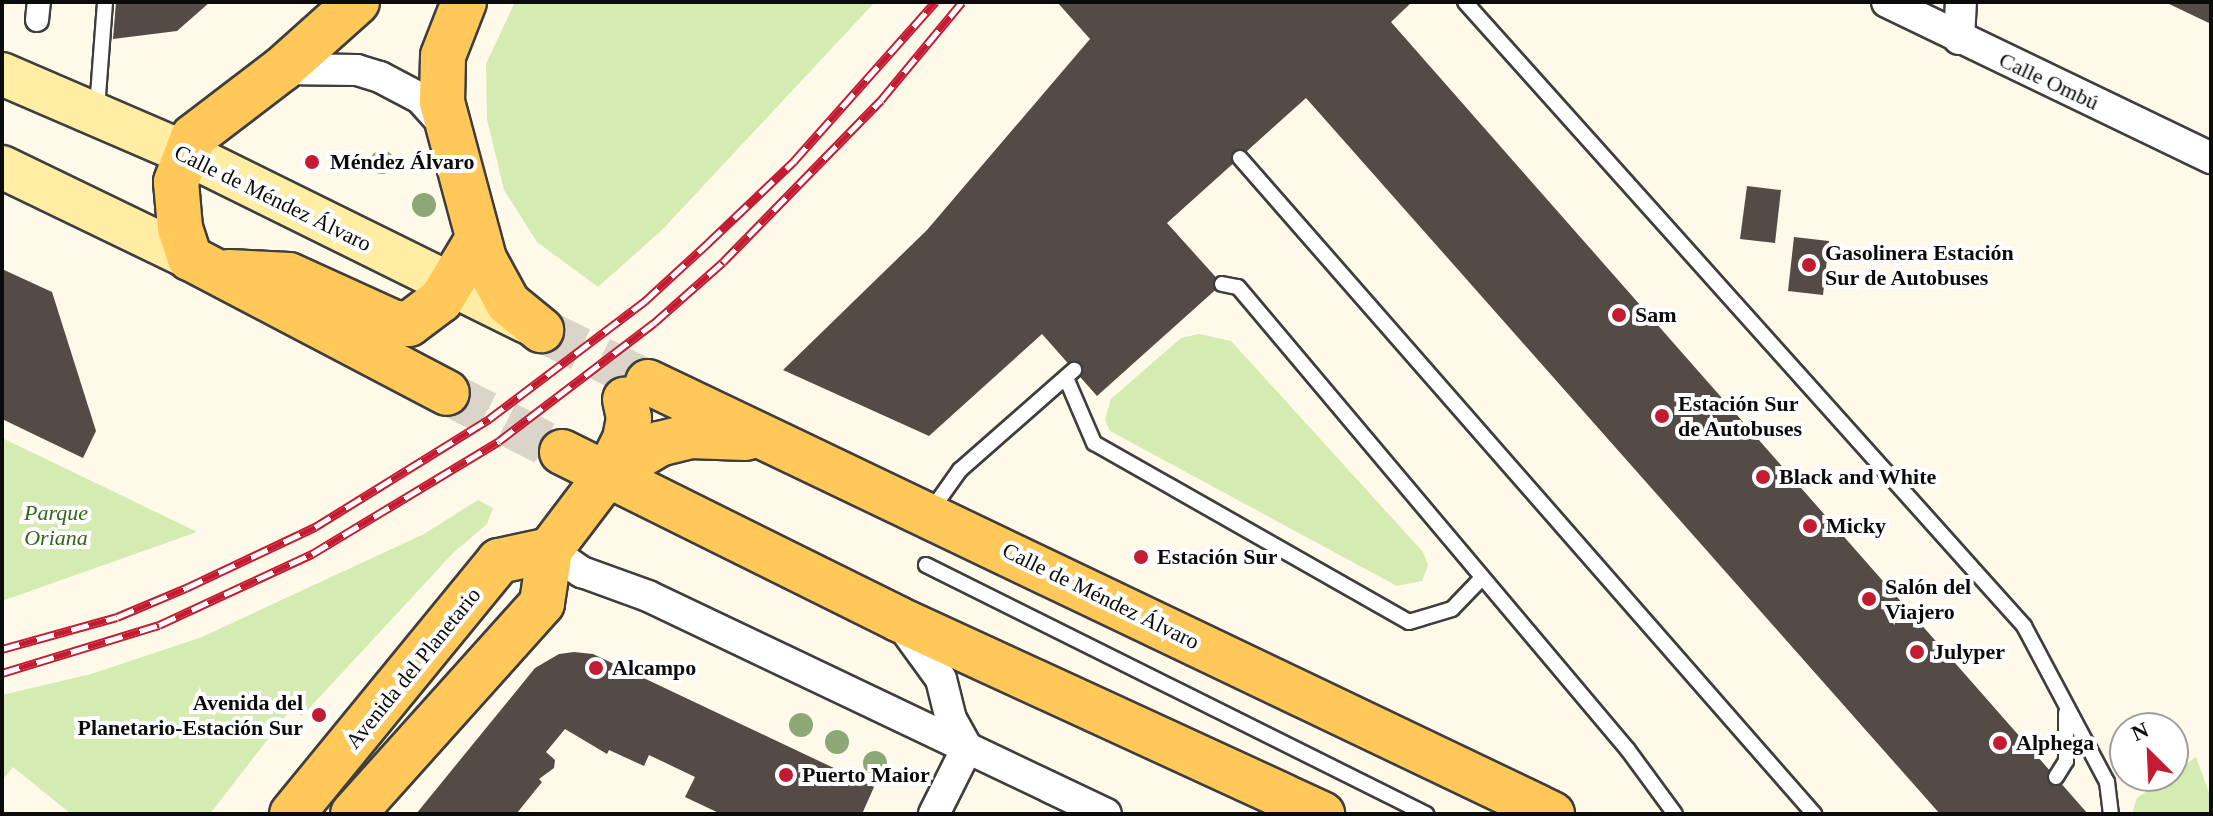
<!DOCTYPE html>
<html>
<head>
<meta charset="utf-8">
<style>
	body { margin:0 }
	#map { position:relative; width:2213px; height:816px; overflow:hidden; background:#fff9e9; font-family:Georgia,serif }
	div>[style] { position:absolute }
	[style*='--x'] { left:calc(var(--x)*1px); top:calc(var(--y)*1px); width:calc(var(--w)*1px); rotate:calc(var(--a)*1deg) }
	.green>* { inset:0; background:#d4ebb1 }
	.building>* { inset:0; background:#544b47 }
	.primary-tunnel>* { height:44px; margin-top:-22px; transform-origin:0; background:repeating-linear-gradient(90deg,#dad5c8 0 44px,transparent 0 66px) }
	.roads { filter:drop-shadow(2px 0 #3e3e3e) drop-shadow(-2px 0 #3e3e3e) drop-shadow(0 2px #3e3e3e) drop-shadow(0 -2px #3e3e3e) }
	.service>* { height:14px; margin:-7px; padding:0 7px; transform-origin:7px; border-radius:7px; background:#fff }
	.pedestrian>* { height:22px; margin:-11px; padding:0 11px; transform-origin:11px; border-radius:11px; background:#fff }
	.minor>* { height:30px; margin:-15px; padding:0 15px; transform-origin:15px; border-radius:15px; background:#fff }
	.secondary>* { height:42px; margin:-21px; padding:0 21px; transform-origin:21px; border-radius:21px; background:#ffeda4 }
	.primary>* { height:44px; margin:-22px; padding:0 22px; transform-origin:22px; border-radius:22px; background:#ffc859 }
	.rail>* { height:9px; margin-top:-4.5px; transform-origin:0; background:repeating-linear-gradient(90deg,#fff 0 18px,#c31b32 0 36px); box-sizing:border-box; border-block:2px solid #c31b32 }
	.trees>* { width:24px; height:24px; margin:-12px; border-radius:50%; background:#8da876 }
	.dots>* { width:22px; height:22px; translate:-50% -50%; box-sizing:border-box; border:4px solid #fff; border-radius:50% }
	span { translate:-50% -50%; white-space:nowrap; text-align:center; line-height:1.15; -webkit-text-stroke:8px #fff; paint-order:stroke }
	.street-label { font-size:22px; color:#0b0b0b }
	.poi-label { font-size:22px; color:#0b0b0b; font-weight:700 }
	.left { translate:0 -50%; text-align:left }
	.right { translate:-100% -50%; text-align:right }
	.park-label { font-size:22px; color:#2f6618; font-style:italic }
	.frame { position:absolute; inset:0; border:4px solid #0b0b0b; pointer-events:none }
	.north { position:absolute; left:2109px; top:712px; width:80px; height:80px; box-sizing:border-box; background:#fff; border:2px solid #9d9d9d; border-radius:50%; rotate:336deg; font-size:22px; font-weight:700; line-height:32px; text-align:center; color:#0b0b0b }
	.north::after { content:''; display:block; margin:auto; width:28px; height:36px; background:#c31b32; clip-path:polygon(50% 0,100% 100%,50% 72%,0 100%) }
</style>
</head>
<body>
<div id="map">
	<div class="green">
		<div style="clip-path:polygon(515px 2px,875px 2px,662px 230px,598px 287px,537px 242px,504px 190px,487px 119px,486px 64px)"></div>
		<div style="clip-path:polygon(1199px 334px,1231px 341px,1423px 552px,1428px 565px,1422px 581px,1397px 586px,1110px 431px,1105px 420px,1111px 399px,1181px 338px)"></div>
		<div style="clip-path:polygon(2px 438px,100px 485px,197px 532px,2px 601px)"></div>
		<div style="clip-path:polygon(478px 500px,493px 508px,487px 524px,453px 553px,302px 716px,291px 709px,210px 814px,71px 814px,13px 767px,2px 780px,2px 695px,91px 674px,202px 637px,424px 534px)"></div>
		<div style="clip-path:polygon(2196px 757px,2211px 798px,2211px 814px,2132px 814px,2137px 798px)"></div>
	</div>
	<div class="building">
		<div style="clip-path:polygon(116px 2px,210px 2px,177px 31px,113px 39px)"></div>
		<div style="clip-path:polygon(1057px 2px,1412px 2px,1391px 22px,2088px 814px,1940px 814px,1306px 98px,1167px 223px,1222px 284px,1097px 396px,1042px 334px,929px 436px,783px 370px,927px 230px,1090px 39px)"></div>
		<div style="clip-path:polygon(2165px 2px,2211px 2px,2211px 24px)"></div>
		<div style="clip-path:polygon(1747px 186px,1781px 190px,1775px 243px,1740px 239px)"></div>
		<div style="clip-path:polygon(1794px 237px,1829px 241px,1823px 295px,1788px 291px)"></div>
		<div style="clip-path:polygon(2px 269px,52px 292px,96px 431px,83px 458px,2px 419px)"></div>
		<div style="clip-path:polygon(574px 652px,593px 654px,874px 787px,862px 814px,721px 814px,685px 797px,695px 777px,649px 755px,644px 766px,609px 750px,607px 754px,565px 729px,546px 752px,555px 760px,554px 768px,539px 779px,542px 782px,517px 813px,416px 814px,535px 668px,559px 654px)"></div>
	</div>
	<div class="primary-tunnel">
		<div style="--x:541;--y:330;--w:119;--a:25.9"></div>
		<div style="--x:447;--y:393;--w:129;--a:27.2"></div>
	</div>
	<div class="roads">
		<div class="service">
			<div style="--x:1465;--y:2;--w:838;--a:48.14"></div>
			<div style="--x:2024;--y:626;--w:177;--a:62"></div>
			<div style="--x:2107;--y:782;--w:32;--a:83"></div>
			<div style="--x:97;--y:109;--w:107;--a:-85.7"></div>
			<div style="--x:1240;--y:158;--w:872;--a:48.81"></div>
			<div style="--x:1222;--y:284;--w:16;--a:11"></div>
			<div style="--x:1238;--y:287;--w:605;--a:49.89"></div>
			<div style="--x:1628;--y:750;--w:79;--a:53.7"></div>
			<div style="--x:1066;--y:378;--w:71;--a:66.7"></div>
			<div style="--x:1094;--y:443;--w:362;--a:29.6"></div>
			<div style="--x:1409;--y:622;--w:45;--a:-16.8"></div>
			<div style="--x:1452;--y:609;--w:40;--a:-46"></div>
			<div style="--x:930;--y:512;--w:52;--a:-54.5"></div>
			<div style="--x:960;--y:470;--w:152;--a:-41.3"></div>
			<div style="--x:926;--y:565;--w:559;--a:26.47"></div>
			<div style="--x:2056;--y:777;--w:19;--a:-58"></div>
			<div style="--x:2066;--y:761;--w:48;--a:-90"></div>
		</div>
		<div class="pedestrian">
			<div style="--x:37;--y:20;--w:18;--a:-84"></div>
		</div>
		<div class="minor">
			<div style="--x:1887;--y:2;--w:360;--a:25.7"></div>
			<div style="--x:1959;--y:39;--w:37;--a:-87"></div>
			<div style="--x:282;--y:69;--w:75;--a:0.8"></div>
			<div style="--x:357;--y:70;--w:24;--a:17"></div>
			<div style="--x:380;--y:77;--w:45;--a:27.7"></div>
			<div style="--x:420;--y:98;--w:42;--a:47.9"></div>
			<div style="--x:550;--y:550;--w:39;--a:35"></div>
			<div style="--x:582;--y:572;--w:70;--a:20"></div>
			<div style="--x:648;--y:596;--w:507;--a:25.45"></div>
			<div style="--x:901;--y:624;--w:68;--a:54"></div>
			<div style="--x:941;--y:679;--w:41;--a:76"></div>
			<div style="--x:951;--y:719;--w:33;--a:61"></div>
			<div style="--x:967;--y:748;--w:74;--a:116.6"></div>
		</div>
		<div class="secondary">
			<div style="--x:2;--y:74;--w:197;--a:23.3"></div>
			<div style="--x:183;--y:152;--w:384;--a:26.3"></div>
			<div style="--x:2;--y:167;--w:209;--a:25.8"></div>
		</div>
		<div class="primary">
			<div style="--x:357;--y:2;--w:101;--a:138.2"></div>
			<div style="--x:282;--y:69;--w:112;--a:142.6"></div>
			<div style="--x:193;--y:137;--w:48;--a:110.7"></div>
			<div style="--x:176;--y:182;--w:46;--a:85"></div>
			<div style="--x:180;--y:228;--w:32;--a:72"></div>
			<div style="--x:190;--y:258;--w:290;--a:27.7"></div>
			<div style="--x:464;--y:2;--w:58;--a:111.3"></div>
			<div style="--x:443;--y:56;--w:46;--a:91.2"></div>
			<div style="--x:442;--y:102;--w:163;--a:75"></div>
			<div style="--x:484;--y:259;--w:50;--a:61.4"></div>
			<div style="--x:508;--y:303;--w:43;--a:39.3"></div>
			<div style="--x:229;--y:272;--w:60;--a:2.9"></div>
			<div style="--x:289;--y:275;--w:116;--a:24.4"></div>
			<div style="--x:395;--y:323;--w:14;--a:4"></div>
			<div style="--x:409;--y:324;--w:40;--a:-37"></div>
			<div style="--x:441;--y:300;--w:70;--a:-59"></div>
			<div style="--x:648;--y:382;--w:1002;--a:25.54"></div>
			<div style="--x:562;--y:452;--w:375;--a:26.4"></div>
			<div style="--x:898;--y:619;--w:467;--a:24.7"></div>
			<div style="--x:607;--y:475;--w:61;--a:-30.8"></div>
			<div style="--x:659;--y:444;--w:32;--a:-14"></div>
			<div style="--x:690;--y:436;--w:56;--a:2"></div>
			<div style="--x:292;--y:814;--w:327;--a:-50.7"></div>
			<div style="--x:499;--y:561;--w:52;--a:-12.2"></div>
			<div style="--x:353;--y:814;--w:283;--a:-48.1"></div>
			<div style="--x:542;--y:603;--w:54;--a:-81.4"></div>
			<div style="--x:550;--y:550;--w:94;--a:-52.8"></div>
			<div style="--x:607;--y:475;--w:40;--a:-63.4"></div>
			<div style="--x:625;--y:439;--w:21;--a:-79"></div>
			<div style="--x:629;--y:418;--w:19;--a:-102"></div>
		</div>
	</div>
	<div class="rail">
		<div style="--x:2;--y:649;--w:119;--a:-15.5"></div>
		<div style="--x:117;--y:617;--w:75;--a:-22.8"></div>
		<div style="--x:186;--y:588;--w:143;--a:-25.3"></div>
		<div style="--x:315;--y:527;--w:205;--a:-31.8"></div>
		<div style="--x:489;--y:419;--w:196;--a:-37.1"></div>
		<div style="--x:645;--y:301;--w:86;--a:-42.6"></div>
		<div style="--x:708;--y:243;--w:119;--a:-43.6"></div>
		<div style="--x:794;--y:161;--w:213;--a:-48.4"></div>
		<div style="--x:2;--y:673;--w:164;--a:-17"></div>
		<div style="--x:159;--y:625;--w:169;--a:-24.9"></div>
		<div style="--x:312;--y:554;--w:218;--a:-31.1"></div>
		<div style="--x:499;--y:441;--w:195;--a:-37.3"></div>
		<div style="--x:654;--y:323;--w:92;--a:-41.5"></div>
		<div style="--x:723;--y:262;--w:226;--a:-45.7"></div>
		<div style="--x:881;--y:100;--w:127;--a:-50.4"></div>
	</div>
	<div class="trees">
		<div style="left:382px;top:162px"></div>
		<div style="left:424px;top:205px"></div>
		<div style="left:801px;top:725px"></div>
		<div style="left:837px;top:742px"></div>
		<div style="left:875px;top:763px"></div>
	</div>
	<div class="dots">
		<div style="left:312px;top:162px;background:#c31b32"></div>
		<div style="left:1809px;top:265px;background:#c31b32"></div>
		<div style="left:1619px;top:315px;background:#c31b32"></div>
		<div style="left:1662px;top:416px;background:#c31b32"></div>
		<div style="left:1763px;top:477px;background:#c31b32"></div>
		<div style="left:1810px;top:526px;background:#c31b32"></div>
		<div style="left:1141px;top:557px;background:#c31b32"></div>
		<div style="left:1869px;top:599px;background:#c31b32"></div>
		<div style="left:1917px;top:652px;background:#c31b32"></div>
		<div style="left:596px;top:668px;background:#c31b32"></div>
		<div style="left:319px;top:715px;background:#c31b32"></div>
		<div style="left:2000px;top:743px;background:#c31b32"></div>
		<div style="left:786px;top:775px;background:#c31b32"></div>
	</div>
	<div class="street-label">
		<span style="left:2049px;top:81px;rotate:25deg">Calle Ombú</span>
		<span style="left:273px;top:198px;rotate:26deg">Calle de Méndez Álvaro</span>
		<span style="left:1101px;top:596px;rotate:26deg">Calle de Méndez Álvaro</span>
		<span style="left:413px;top:668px;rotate:-51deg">Avenida del Planetario</span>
	</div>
	<div class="poi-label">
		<span class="left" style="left:330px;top:162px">Méndez Álvaro</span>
		<span class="left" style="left:1825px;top:265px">Gasolinera Estación<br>Sur de Autobuses</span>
		<span class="left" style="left:1635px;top:315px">Sam</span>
		<span class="left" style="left:1678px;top:416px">Estación Sur<br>de Autobuses</span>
		<span class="left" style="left:1779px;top:477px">Black and White</span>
		<span class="left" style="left:1826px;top:526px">Micky</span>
		<span class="left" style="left:1157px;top:557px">Estación Sur</span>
		<span class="left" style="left:1885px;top:599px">Salón del<br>Viajero</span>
		<span class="left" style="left:1933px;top:652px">Julyper</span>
		<span class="left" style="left:612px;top:668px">Alcampo</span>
		<span class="right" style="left:303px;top:715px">Avenida del<br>Planetario-Estación Sur</span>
		<span class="left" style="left:2016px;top:743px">Alphega</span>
		<span class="left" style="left:802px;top:775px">Puerto Maior</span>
	</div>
	<div class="park-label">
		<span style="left:56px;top:525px">Parque<br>Oriana</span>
	</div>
	<div class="frame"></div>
	<div class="north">N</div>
</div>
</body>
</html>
